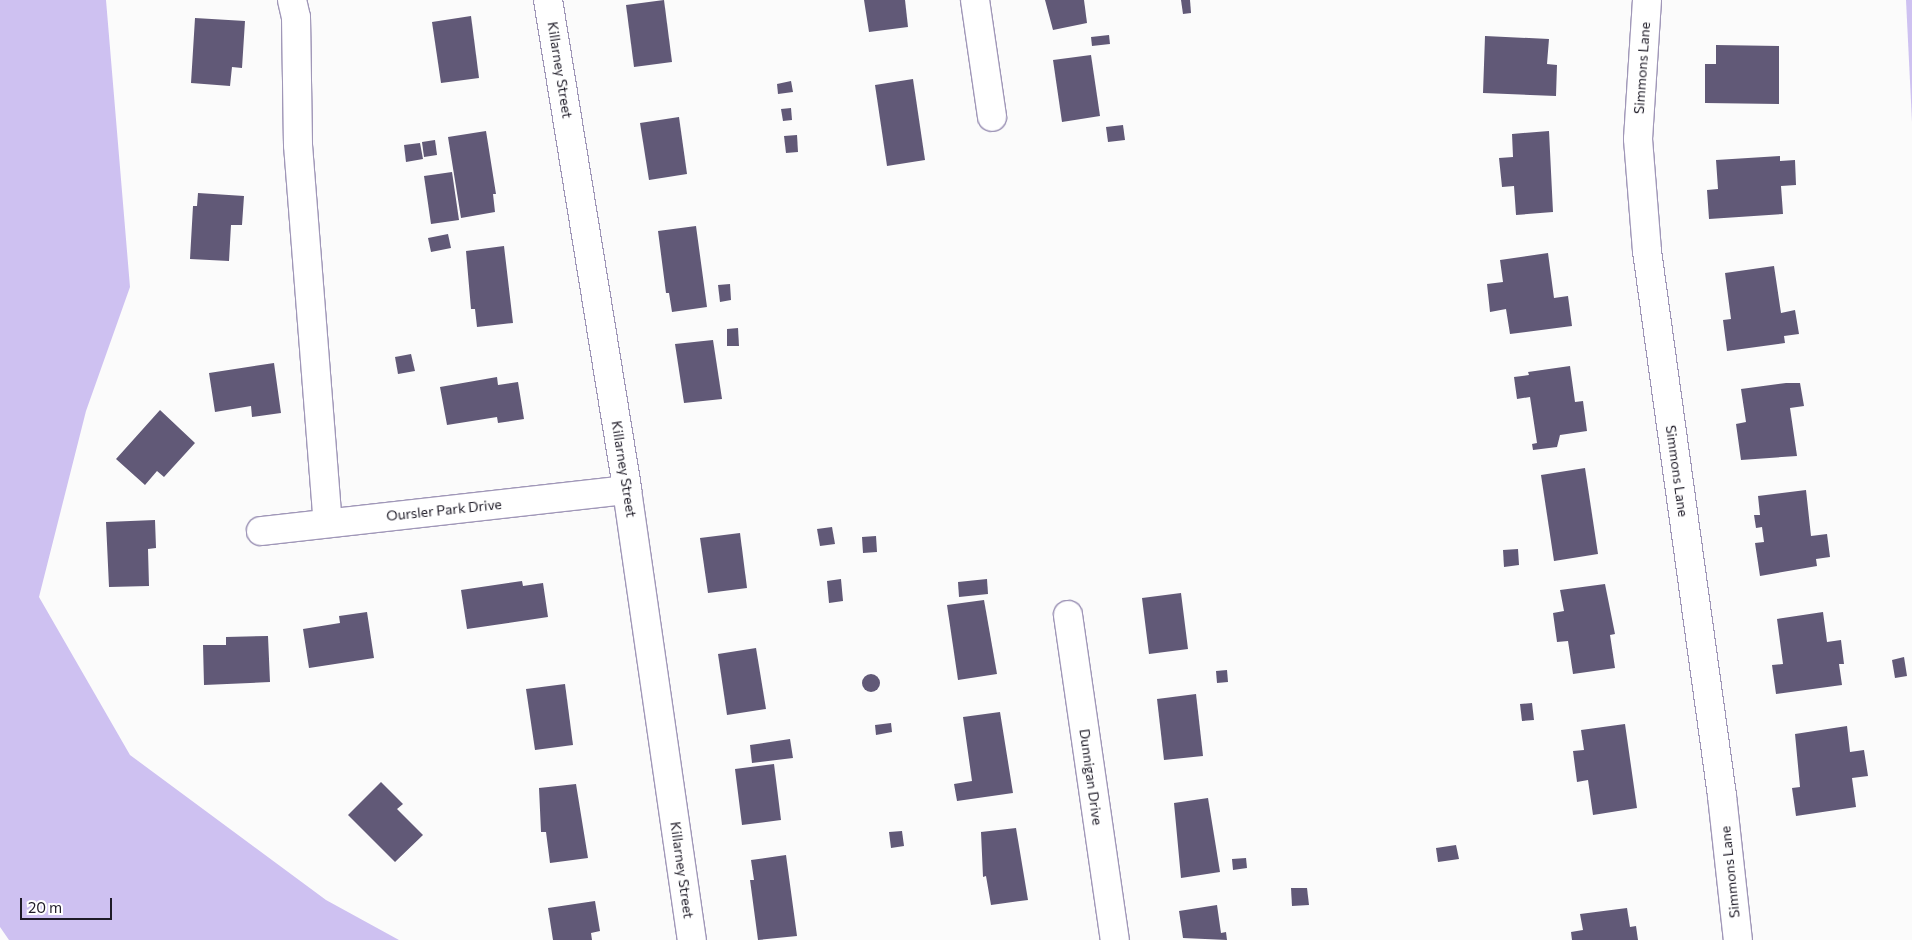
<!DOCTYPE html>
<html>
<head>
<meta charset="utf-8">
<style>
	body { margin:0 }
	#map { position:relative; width:1912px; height:940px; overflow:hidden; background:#fbfbfb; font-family:Commissioner,sans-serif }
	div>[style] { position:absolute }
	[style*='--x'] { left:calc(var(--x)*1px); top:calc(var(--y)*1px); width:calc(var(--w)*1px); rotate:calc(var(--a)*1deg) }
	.green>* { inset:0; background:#cec1f1 }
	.building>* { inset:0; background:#615977 }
	.round { border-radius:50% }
	.roads { filter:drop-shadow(1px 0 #a097b8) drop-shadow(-1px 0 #a097b8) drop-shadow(0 1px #a097b8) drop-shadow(0 -1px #a097b8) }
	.minor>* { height:28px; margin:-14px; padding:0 14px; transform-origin:14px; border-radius:14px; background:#fff }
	span { translate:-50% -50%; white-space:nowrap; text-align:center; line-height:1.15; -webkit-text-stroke:5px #fff; paint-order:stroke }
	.street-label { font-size:14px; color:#1e1b27 }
	.scale { position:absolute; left:20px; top:898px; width:92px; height:22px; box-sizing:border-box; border:2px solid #1e1b27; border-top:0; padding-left:6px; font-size:15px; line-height:18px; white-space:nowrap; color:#1e1b27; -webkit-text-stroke:4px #fff; paint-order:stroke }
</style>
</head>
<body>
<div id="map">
	<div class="green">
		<div style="clip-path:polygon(0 0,106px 0,130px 287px,86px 411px,39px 597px,130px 755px,326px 900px,399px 940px,9px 940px,0 927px)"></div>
		<div style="clip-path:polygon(1906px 0,1912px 0,1912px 122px)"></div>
	</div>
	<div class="building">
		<div style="clip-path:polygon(664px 0,672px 62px,634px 67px,626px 5px)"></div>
		<div style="clip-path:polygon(864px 0,905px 0,908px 27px,869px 32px)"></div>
		<div style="clip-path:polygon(1045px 0,1084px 0,1087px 23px,1053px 30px)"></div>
		<div style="clip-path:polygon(1181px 0,1190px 0,1191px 13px,1183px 14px)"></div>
		<div style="clip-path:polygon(471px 16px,479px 78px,441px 83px,432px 22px)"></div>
		<div style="clip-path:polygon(195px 18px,245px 21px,242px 68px,232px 67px,230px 86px,191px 83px)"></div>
		<div style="clip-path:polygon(1109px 35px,1110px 44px,1092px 46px,1091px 37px)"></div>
		<div style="clip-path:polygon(1485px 36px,1549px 39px,1547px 64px,1557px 65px,1556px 96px,1483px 93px)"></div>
		<div style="clip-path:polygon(1716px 45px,1779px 46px,1779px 104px,1705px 103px,1705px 64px,1716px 64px)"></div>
		<div style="clip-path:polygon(1091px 55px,1100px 116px,1062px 122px,1053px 60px)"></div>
		<div style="clip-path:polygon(913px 79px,925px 160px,887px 166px,875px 85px)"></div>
		<div style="clip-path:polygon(791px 81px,793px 92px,778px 94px,777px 84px)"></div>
		<div style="clip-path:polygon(791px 108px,792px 120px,783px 121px,781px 109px)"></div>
		<div style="clip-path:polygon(679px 117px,687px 174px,649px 180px,640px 123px)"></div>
		<div style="clip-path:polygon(1123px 125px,1125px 140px,1108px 142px,1106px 127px)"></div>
		<div style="clip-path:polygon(486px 131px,496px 194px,493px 194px,495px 212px,461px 218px,448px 137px)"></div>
		<div style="clip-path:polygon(1549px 131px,1553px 212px,1516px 215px,1514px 186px,1502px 187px,1499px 158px,1513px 157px,1512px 134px)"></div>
		<div style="clip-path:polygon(797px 135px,798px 152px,786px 153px,784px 136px)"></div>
		<div style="clip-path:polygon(435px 140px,437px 155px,424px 157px,422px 142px)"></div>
		<div style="clip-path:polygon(420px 143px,423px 159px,406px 162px,404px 145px)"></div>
		<div style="clip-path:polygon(1780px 156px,1780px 161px,1795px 160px,1796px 185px,1781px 186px,1783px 214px,1709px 219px,1707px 190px,1718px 189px,1716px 160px)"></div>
		<div style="clip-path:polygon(452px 172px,459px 220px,431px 224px,424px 176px)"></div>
		<div style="clip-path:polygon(198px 193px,244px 196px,242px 225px,231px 225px,229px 261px,190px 259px,193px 206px,197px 206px)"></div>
		<div style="clip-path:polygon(696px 226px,707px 307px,672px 312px,669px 293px,666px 293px,658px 231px)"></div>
		<div style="clip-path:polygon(448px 234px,451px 248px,431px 252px,428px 238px)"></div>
		<div style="clip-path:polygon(504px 246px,513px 323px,477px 327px,475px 309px,471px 309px,466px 251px)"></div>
		<div style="clip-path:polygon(1548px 253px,1554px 298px,1568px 296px,1572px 326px,1510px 334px,1506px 309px,1490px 312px,1487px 284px,1503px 282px,1500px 260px)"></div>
		<div style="clip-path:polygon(1774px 266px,1781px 313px,1795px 310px,1799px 334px,1784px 336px,1785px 343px,1727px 351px,1723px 320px,1731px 319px,1725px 273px)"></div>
		<div style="clip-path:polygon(730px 284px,731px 300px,720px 302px,718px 285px)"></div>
		<div style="clip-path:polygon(738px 328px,739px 346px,727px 346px,727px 329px)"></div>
		<div style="clip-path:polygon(713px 340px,722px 399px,684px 403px,675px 344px)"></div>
		<div style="clip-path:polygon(411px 354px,415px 371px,398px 374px,395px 357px)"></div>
		<div style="clip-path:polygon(274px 363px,281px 413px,252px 417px,251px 406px,215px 412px,209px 373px)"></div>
		<div style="clip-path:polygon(1570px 366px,1575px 402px,1583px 401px,1587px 431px,1560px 435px,1557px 447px,1533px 450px,1532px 444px,1537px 443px,1530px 397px,1517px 399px,1514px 377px,1529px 375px,1528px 372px)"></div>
		<div style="clip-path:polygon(497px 377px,498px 385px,518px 382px,524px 419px,498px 423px,497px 417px,447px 425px,440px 387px)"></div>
		<div style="clip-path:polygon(1786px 383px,1800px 383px,1804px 406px,1790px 408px,1797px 456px,1741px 460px,1736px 424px,1746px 422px,1741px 389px)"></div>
		<div style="clip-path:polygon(160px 410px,195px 443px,164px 477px,157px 471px,145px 485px,116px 459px)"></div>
		<div style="clip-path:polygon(1585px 468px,1598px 554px,1554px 561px,1541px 475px)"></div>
		<div style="clip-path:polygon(1806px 490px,1811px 536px,1827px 534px,1830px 557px,1816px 559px,1817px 566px,1760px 576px,1755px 543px,1764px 542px,1762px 527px,1756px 528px,1754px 515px,1760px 515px,1758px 496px)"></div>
		<div style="clip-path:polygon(155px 520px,156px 548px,148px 549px,149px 586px,109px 587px,106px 522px)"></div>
		<div style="clip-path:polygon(832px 527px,835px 544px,820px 546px,817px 529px)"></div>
		<div style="clip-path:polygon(740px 533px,747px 588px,708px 593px,700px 538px)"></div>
		<div style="clip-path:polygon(876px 536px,877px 552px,863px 553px,862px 537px)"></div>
		<div style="clip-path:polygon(1518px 549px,1519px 565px,1504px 567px,1503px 550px)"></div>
		<div style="clip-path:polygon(841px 579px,843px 601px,829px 603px,827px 581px)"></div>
		<div style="clip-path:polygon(987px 579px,988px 594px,959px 597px,958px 582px)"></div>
		<div style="clip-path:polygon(522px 581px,523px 586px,543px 583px,548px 617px,467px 629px,461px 590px)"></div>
		<div style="clip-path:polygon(1605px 584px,1615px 634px,1610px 635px,1615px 668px,1573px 674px,1568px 641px,1557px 642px,1553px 613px,1564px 611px,1560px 590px)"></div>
		<div style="clip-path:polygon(1181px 593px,1188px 649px,1149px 654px,1142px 598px)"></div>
		<div style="clip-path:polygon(984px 600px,997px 674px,958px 680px,947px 605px)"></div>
		<div style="clip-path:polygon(367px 612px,374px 658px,309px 668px,303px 629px,340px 623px,339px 616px)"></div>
		<div style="clip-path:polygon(1823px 612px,1827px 642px,1841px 640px,1844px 664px,1839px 664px,1842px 685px,1776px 694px,1772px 665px,1783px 664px,1777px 619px)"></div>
		<div style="clip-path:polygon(268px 636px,270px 682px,204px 685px,203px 645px,226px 645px,226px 637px)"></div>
		<div style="clip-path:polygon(756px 648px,766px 709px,727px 715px,718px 654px)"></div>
		<div style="clip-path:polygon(1904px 657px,1907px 676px,1895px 678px,1892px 660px)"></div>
		<div style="clip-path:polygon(1227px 670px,1228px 682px,1217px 683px,1216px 671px)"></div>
		<div class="round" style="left:862px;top:674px;width:18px;height:18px"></div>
		<div style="clip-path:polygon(565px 684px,573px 745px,535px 750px,526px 689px)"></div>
		<div style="clip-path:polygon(1196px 694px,1203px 756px,1164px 760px,1157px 699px)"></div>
		<div style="clip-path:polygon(1532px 703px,1534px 720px,1522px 721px,1520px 704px)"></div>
		<div style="clip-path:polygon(1000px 712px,1013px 793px,957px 801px,954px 784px,972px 781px,963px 717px)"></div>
		<div style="clip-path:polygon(891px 723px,892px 732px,876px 735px,875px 725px)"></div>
		<div style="clip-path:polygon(1625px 724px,1637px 808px,1593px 815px,1588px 780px,1577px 782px,1573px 751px,1584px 750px,1581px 730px)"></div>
		<div style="clip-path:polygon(1847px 726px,1850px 752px,1864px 750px,1868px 776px,1852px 778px,1856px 807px,1796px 816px,1792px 788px,1800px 787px,1795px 734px)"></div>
		<div style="clip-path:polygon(790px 739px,793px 758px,752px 763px,750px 745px)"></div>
		<div style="clip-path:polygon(774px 764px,781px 820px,742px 825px,735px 769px)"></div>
		<div style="clip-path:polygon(381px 782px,403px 804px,397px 809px,423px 835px,395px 862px,348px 815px)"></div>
		<div style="clip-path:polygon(576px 784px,588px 858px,550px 863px,546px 832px,541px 832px,539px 788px)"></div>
		<div style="clip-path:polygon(1208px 798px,1220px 872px,1181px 878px,1174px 803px)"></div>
		<div style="clip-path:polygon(1016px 828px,1028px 900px,991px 905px,986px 876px,983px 877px,981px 832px)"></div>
		<div style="clip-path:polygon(902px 831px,904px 846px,891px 848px,889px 832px)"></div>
		<div style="clip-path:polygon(1456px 845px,1459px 859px,1438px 862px,1436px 848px)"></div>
		<div style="clip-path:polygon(786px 855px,797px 936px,758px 940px,750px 880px,754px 880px,751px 860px)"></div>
		<div style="clip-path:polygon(1246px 858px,1247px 868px,1233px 870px,1232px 859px)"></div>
		<div style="clip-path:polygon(1291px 888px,1307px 888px,1309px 905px,1292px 906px)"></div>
		<div style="clip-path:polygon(595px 901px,600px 931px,591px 933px,592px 940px,553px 940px,548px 908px)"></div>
		<div style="clip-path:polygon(1217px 905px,1221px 933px,1226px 932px,1227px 940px,1183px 938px,1179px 911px)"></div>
		<div style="clip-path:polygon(1627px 908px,1630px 927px,1636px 926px,1638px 940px,1572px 940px,1571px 932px,1583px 930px,1580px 914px)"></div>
	</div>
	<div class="roads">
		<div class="minor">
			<div style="--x:292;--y:0;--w:17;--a:77"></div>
			<div style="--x:296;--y:17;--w:128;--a:89.1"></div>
			<div style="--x:298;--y:145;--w:379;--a:85.5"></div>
			<div style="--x:548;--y:0;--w:496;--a:80.8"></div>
			<div style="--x:627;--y:490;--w:455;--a:81.8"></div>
			<div style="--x:975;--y:0;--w:118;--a:81.7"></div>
			<div style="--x:1647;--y:0;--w:139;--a:93.7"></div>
			<div style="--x:1638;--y:139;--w:112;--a:85.4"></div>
			<div style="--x:1647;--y:251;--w:550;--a:82.16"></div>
			<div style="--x:1722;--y:796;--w:145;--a:83.7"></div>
			<div style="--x:261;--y:531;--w:368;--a:-6.4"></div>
			<div style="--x:1068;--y:615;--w:328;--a:81.8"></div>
		</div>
	</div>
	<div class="street-label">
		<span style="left:1642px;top:68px;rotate:-86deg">Simmons Lane</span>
		<span style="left:560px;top:70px;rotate:81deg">Killarney Street</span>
		<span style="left:624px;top:469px;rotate:81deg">Killarney Street</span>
		<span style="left:1677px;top:471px;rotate:82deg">Simmons Lane</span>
		<span style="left:444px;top:510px;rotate:-6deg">Oursler Park Drive</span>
		<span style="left:1091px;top:777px;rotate:82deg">Dunnigan Drive</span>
		<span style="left:682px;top:870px;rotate:82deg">Killarney Street</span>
		<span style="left:1730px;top:872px;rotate:-96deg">Simmons Lane</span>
	</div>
	<div class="scale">20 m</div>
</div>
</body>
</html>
